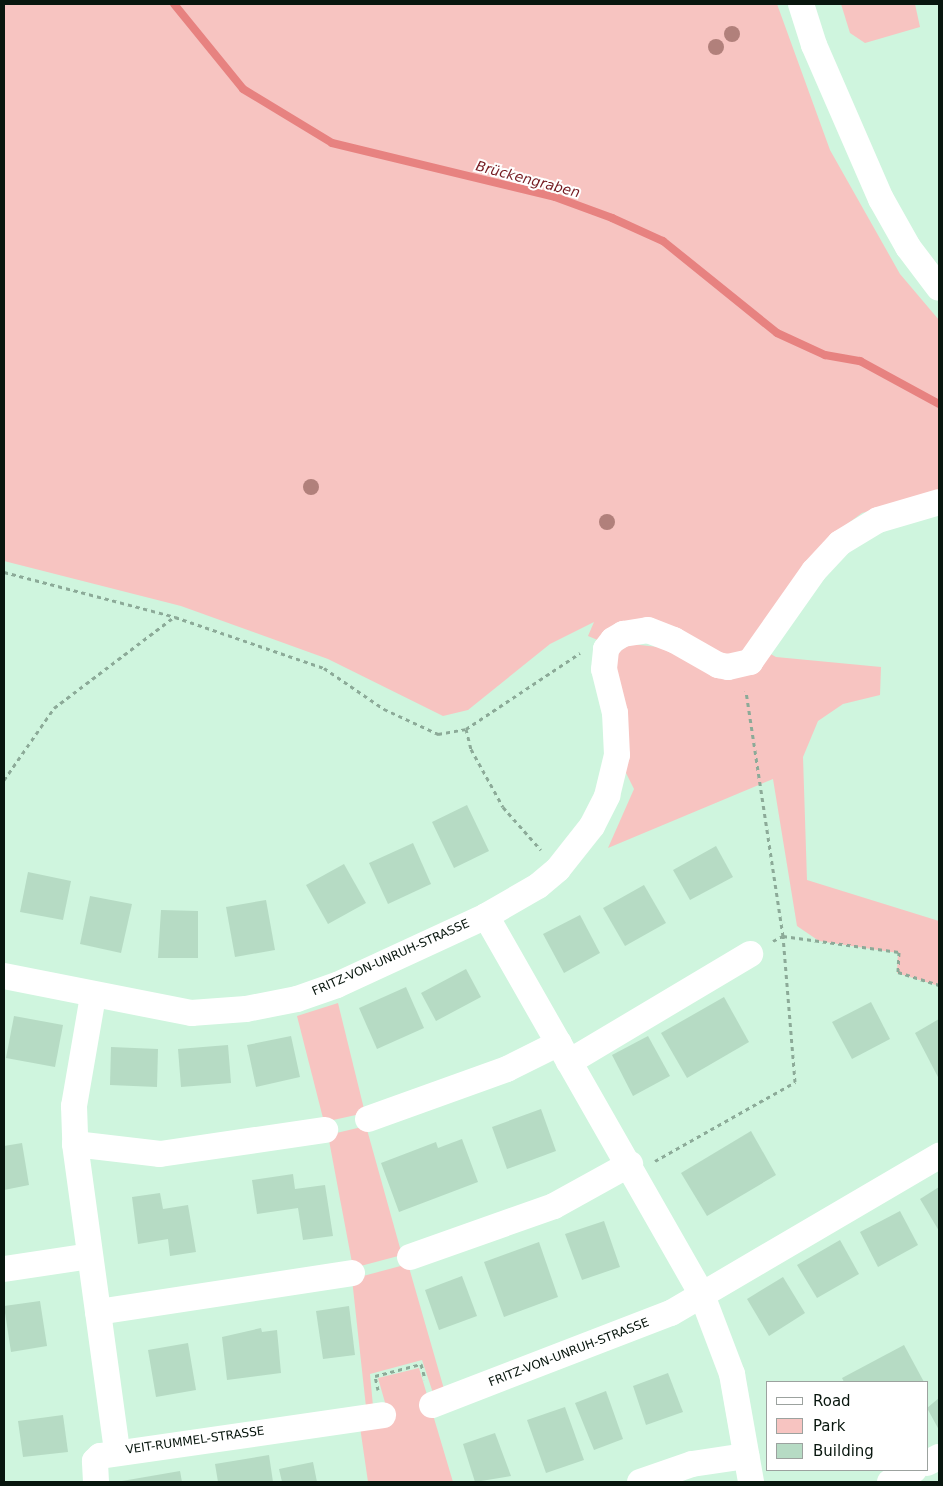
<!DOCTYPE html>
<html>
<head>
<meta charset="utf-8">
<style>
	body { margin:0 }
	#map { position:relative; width:943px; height:1486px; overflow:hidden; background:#cff5de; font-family:"DejaVu Sans",sans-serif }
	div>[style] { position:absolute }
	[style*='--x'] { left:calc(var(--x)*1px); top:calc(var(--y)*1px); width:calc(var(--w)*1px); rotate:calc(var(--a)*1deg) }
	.green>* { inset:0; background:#f7c4c1 }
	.stream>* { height:8px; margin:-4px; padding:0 4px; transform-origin:4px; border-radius:4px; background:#e78280 }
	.building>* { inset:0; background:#b6dbc4 }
	.path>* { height:3px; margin-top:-1.5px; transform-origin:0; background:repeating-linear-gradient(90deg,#8caa98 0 4px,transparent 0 8px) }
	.street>* { height:26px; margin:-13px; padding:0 13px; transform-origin:13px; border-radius:13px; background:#fff }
	.trees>* { width:16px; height:16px; margin:-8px; border-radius:50%; background:#b1807b }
	span { translate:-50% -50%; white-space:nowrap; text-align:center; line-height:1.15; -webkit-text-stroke:4px #fff; paint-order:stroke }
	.street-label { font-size:12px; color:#08160e }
	.water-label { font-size:14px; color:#741a20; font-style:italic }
	.frame { position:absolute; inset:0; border:5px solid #08160e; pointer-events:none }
	.legend { position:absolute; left:766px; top:1381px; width:162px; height:90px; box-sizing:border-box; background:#fff; border:1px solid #9ca29f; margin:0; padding:6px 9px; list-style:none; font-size:15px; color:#08160e }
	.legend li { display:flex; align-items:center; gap:10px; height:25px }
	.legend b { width:25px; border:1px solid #9ca29f }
</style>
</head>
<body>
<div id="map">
	<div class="green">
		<div style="clip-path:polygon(4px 4px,777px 4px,830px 150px,900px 274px,939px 320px,939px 491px,862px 513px,831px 536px,749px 642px,776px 657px,881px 667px,880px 695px,843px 704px,818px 721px,803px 757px,807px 880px,939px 921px,939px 986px,897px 973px,898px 953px,819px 941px,797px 926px,773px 779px,608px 848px,634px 789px,623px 767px,615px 654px,631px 644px,658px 647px,686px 640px,600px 641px,588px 636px,594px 622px,550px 644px,468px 710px,443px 716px,328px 659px,181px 606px,4px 561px)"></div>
		<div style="clip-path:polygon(841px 4px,915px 4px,920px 27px,865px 43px,850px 33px)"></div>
		<div style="clip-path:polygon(338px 1003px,365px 1113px,324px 1122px,297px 1016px)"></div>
		<div style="clip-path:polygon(366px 1126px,402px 1255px,353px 1268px,328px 1135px)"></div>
		<div style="clip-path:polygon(408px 1264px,444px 1389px,433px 1393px,422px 1360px,370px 1374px,373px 1406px,366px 1407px,352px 1279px)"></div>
		<div style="clip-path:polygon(419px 1368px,453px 1482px,368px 1482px,360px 1427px,390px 1420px,378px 1378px)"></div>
	</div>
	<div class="stream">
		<div style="--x:174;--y:4;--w:109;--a:50.9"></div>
		<div style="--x:243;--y:89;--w:104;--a:31.2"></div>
		<div style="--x:332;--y:143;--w:229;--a:13.6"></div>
		<div style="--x:555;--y:197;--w:61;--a:20.2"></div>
		<div style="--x:612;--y:218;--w:56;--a:24.3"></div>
		<div style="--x:663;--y:241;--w:146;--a:38.9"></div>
		<div style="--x:777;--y:333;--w:53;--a:24.6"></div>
		<div style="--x:825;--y:355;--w:36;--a:10"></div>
		<div style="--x:860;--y:361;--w:90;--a:28.6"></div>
	</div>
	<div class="building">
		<div style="clip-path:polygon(467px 805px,489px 851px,454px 868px,432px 822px)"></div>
		<div style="clip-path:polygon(413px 843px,431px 884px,388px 904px,369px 863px)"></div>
		<div style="clip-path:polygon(716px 846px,733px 877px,690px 900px,673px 870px)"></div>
		<div style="clip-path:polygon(344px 864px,366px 903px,328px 924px,306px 885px)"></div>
		<div style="clip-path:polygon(28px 872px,71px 881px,63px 920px,20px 912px)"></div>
		<div style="clip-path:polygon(644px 885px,666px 923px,625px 946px,603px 908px)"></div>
		<div style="clip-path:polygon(90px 896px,132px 904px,121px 953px,80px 944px)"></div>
		<div style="clip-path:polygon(266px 900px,275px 950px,235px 957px,226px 907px)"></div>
		<div style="clip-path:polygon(161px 910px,198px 911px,198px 958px,158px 958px)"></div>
		<div style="clip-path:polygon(580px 915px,600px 953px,564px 973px,543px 934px)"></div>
		<div style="clip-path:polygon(466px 969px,481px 997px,436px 1021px,421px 993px)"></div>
		<div style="clip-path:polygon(406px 987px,424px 1028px,377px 1049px,359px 1008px)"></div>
		<div style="clip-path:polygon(724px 997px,749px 1042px,687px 1078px,661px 1033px)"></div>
		<div style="clip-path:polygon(871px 1002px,890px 1039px,852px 1059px,832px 1022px)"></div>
		<div style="clip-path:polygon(14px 1016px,63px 1025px,55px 1067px,6px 1058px)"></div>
		<div style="clip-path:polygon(939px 1019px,939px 1079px,915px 1033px)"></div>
		<div style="clip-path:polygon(291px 1036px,300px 1077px,256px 1087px,247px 1045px)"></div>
		<div style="clip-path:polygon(648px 1036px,670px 1076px,633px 1096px,612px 1055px)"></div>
		<div style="clip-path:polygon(228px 1045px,231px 1083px,181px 1087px,178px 1049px)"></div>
		<div style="clip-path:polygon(111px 1047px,158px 1049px,157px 1087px,110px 1085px)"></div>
		<div style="clip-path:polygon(541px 1109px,556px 1151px,507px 1169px,492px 1127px)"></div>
		<div style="clip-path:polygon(751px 1131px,776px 1175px,707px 1216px,681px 1173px)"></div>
		<div style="clip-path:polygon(462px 1139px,478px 1182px,399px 1212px,381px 1163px,436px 1142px,438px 1148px)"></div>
		<div style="clip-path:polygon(22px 1143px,29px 1185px,4px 1190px,4px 1146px)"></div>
		<div style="clip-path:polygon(293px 1174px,295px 1189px,325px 1185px,333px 1236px,303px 1240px,298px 1208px,257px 1214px,252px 1180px)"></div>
		<div style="clip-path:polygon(939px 1187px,939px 1231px,920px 1199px)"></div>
		<div style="clip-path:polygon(160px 1193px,163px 1209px,188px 1205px,196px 1252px,170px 1256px,168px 1239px,138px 1244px,132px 1197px)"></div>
		<div style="clip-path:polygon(900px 1211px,918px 1245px,878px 1267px,860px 1232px)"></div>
		<div style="clip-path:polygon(604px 1221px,620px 1267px,582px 1280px,565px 1234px)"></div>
		<div style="clip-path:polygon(840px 1240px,859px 1274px,817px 1298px,797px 1265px)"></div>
		<div style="clip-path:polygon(539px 1242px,558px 1297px,504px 1317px,484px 1262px)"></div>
		<div style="clip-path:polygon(462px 1276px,477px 1316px,439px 1330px,425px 1290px)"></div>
		<div style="clip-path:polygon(783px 1277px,805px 1313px,769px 1336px,747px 1299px)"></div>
		<div style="clip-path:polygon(40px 1301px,47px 1346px,11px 1352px,4px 1306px)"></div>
		<div style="clip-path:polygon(349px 1306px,355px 1355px,323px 1359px,316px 1311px)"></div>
		<div style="clip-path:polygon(261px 1328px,262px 1332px,277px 1330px,281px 1373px,227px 1380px,222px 1337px)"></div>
		<div style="clip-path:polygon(188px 1343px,196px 1390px,156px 1397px,148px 1350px)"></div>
		<div style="clip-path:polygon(904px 1345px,924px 1382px,844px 1382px,842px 1378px)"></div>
		<div style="clip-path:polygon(668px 1373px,683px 1412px,646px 1425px,633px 1386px)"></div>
		<div style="clip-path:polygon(606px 1391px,623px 1439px,594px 1450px,575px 1403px)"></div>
		<div style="clip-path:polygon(939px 1398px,939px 1430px,927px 1408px)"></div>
		<div style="clip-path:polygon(565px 1407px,584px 1460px,546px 1473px,527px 1420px)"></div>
		<div style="clip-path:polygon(63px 1415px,68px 1452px,23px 1457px,18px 1421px)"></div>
		<div style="clip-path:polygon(495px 1433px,511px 1476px,475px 1482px,463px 1444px)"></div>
		<div style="clip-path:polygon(269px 1455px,273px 1482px,218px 1482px,215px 1464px)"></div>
		<div style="clip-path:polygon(313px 1462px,317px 1482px,282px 1482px,279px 1469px)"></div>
		<div style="clip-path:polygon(180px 1471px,182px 1482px,123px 1482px,122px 1481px)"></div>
	</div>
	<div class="path">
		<div style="--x:4;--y:572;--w:177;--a:14.7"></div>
		<div style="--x:175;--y:617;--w:157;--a:18.9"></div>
		<div style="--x:324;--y:668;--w:73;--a:34.3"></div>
		<div style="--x:384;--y:709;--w:60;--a:24.8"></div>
		<div style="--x:438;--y:734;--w:28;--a:-10"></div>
		<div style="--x:466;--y:729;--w:137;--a:-33.7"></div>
		<div style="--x:466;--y:729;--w:21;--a:76"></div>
		<div style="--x:471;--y:749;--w:66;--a:61.1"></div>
		<div style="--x:503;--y:807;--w:57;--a:48.5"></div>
		<div style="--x:4;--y:780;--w:88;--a:-55.2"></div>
		<div style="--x:54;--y:708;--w:151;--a:-37.2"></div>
		<div style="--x:773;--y:941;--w:11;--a:-27"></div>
		<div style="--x:783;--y:936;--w:117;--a:7.9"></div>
		<div style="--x:899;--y:952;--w:20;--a:93"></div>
		<div style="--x:898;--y:972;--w:43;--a:17.6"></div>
		<div style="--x:655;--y:1161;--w:161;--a:-29.4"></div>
		<div style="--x:795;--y:1082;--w:146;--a:-94.7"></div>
		<div style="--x:783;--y:936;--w:248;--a:-98.6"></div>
		<div style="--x:378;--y:1390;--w:14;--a:-102"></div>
		<div style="--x:375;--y:1376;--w:48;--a:-14.6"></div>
		<div style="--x:421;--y:1364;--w:16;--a:75"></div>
	</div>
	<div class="street">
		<div style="--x:801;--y:4;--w:43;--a:72.4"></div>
		<div style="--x:814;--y:45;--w:168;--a:66.5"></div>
		<div style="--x:881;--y:199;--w:55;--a:60.6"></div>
		<div style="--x:908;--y:247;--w:51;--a:52.9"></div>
		<div style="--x:486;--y:916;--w:436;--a:60.3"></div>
		<div style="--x:702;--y:1295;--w:85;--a:69.2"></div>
		<div style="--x:732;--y:1374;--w:110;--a:80"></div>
		<div style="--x:4;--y:976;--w:191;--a:11.2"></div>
		<div style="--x:191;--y:1013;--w:55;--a:-4.2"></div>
		<div style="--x:246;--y:1009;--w:52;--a:-11.1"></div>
		<div style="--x:297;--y:999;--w:42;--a:-19.3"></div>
		<div style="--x:337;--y:985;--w:164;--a:-24.8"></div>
		<div style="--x:486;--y:916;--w:60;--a:-30"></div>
		<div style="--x:538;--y:886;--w:26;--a:-40"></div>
		<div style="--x:558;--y:869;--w:55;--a:-51.7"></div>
		<div style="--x:592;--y:826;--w:34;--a:-63"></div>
		<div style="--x:607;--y:796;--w:42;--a:-76.3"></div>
		<div style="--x:617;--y:755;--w:42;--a:-92.7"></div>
		<div style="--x:615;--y:713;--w:45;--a:-104"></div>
		<div style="--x:604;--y:669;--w:20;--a:-84"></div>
		<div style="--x:606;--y:649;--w:11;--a:-52"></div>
		<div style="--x:613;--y:640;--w:12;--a:-31"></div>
		<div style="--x:623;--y:634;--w:25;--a:-9"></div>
		<div style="--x:648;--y:630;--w:28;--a:21"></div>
		<div style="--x:674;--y:640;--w:51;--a:29.6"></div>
		<div style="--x:718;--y:665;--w:10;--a:11"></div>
		<div style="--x:728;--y:667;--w:23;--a:-13"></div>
		<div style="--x:750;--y:662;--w:111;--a:-54.9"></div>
		<div style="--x:814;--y:571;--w:38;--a:-47"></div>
		<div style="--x:840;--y:543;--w:44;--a:-31.2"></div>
		<div style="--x:878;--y:520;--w:64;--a:-16.4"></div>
		<div style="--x:93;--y:996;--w:112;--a:99.8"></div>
		<div style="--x:74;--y:1106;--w:38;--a:88"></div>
		<div style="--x:75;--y:1144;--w:311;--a:82.2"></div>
		<div style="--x:569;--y:1062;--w:211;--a:-30.8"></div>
		<div style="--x:368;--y:1119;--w:148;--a:-19.8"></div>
		<div style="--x:507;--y:1069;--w:58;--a:-26.6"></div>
		<div style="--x:75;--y:1144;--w:86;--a:6.7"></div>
		<div style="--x:160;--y:1154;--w:167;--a:-8.3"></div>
		<div style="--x:410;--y:1257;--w:153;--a:-19.5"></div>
		<div style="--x:554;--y:1206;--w:87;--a:-28.9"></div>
		<div style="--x:4;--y:1269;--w:87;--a:-8.6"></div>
		<div style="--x:98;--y:1312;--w:257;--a:-8.7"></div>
		<div style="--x:432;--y:1405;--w:256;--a:-21.1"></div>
		<div style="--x:671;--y:1313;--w:311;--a:-30.4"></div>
		<div style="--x:927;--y:1463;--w:13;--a:-27"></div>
		<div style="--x:96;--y:1482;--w:21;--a:-93"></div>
		<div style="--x:95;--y:1461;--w:7;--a:-45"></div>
		<div style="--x:100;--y:1456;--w:286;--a:-8.2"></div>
		<div style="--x:640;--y:1482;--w:55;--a:-19.1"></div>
		<div style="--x:692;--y:1464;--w:55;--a:-8.4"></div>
		<div style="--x:890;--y:1482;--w:27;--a:-27"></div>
	</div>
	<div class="trees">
		<div style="left:732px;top:34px"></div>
		<div style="left:716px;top:47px"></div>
		<div style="left:311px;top:487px"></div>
		<div style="left:607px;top:522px"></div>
	</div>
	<div class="street-label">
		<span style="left:391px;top:958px;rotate:-24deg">FRITZ-VON-UNRUH-STRASSE</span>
		<span style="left:569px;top:1353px;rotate:-21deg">FRITZ-VON-UNRUH-STRASSE</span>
		<span style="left:195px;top:1441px;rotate:-8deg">VEIT-RUMMEL-STRASSE</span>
	</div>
	<div class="water-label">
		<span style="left:528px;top:179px;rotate:15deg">Brückengraben</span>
	</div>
	<div class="frame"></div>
	<ul class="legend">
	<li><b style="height:6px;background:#fff"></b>Road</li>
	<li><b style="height:14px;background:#f7c4c1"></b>Park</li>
	<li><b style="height:14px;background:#b6dbc4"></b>Building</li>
	</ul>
</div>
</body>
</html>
